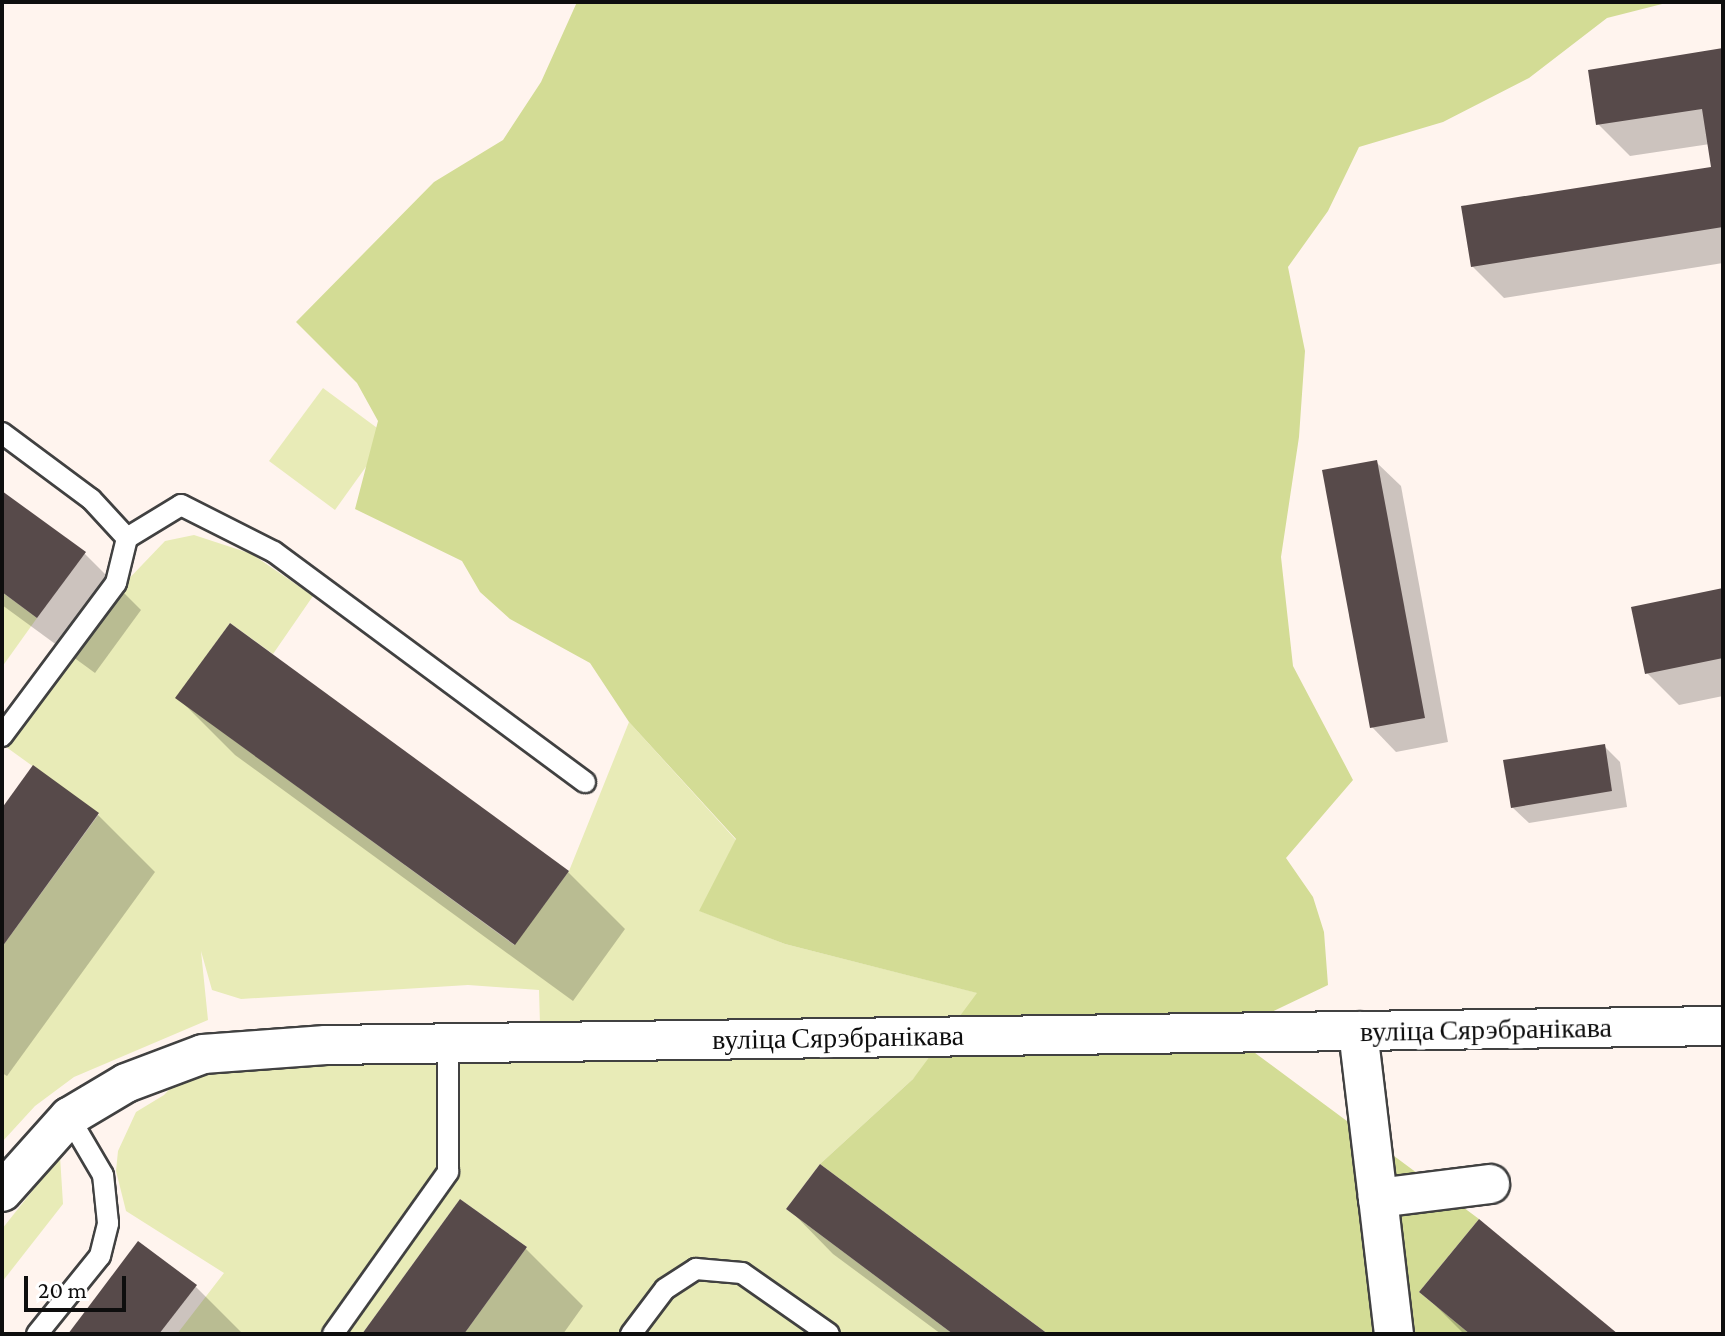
<!DOCTYPE html>
<html>
<head>
<meta charset="utf-8">
<style>
	body { margin:0 }
	#map { position:relative; width:1725px; height:1336px; overflow:hidden; background:#fff4ee; font-family:"Crimson Pro",serif }
	div>[style] { position:absolute }
	[style*='--x'] { left:calc(var(--x)*1px); top:calc(var(--y)*1px); width:calc(var(--w)*1px); rotate:calc(var(--a)*1deg) }
	.green>* { inset:0; background:#e8ebb7 }
	.forest>* { inset:0; background:#d3dc95 }
	.shadow>* { inset:0; background:#0003 }
	.building>* { inset:0; background:#574a4a }
	.roads { filter:drop-shadow(2px 0 #414141) drop-shadow(-2px 0 #414141) drop-shadow(0 2px #414141) drop-shadow(0 -2px #414141) }
	.lane>* { height:20px; margin:-10px; padding:0 10px; transform-origin:10px; border-radius:10px; background:#fff }
	.street>* { height:38px; margin:-19px; padding:0 19px; transform-origin:19px; border-radius:19px; background:#fff }
	span { translate:-50% -50%; white-space:nowrap; text-align:center; line-height:1.15; -webkit-text-stroke:8px #fff; paint-order:stroke }
	.street-label { font-size:28px; color:#0e0e0e }
	.frame { position:absolute; inset:0; border:4px solid #0e0e0e; pointer-events:none }
	.scale { position:absolute; left:24px; top:1276px; width:102px; height:36px; box-sizing:border-box; border:4px solid #0e0e0e; border-top:0; padding-left:10px; font-size:24px; line-height:28px; white-space:nowrap; color:#0e0e0e; -webkit-text-stroke:6px #fff; paint-order:stroke }
</style>
</head>
<body>
<div id="map">
	<div class="green">
		<div style="clip-path:polygon(323px 388px,388px 436px,335px 510px,269px 461px)"></div>
		<div style="clip-path:polygon(194px 535px,252px 554px,313px 596px,273px 654px,230px 623px,176px 698px,514px 945px,569px 871px,629px 722px,736px 840px,700px 911px,785px 944px,978px 993px,986px 1021px,817px 1018px,540px 1025px,539px 990px,468px 985px,241px 999px,212px 990px,201px 951px,208px 1020px,74px 1077px,35px 1106px,2px 1142px,2px 947px,99px 814px,2px 744px,120px 588px,165px 541px)"></div>
		<div style="clip-path:polygon(2px 592px,37px 618px,2px 667px)"></div>
		<div style="clip-path:polygon(950px 1037px,913px 1079px,820px 1164px,786px 1209px,953px 1334px,464px 1334px,527px 1247px,460px 1199px,362px 1334px,177px 1334px,224px 1273px,126px 1211px,116px 1171px,118px 1151px,136px 1112px,164px 1095px,203px 1054px)"></div>
		<div style="clip-path:polygon(60px 1156px,63px 1204px,2px 1282px,2px 1229px)"></div>
	</div>
	<div class="forest">
		<div style="clip-path:polygon(577px 2px,1670px 2px,1607px 18px,1529px 78px,1443px 122px,1359px 147px,1328px 211px,1288px 267px,1305px 351px,1299px 437px,1281px 557px,1293px 666px,1353px 780px,1286px 858px,1313px 897px,1324px 932px,1328px 985px,1228px 1033px,1479px 1219px,1419px 1292px,1470px 1334px,1048px 1334px,820px 1164px,913px 1079px,977px 993px,785px 944px,699px 911px,736px 839px,629px 722px,590px 663px,510px 619px,480px 592px,462px 561px,355px 509px,378px 421px,357px 383px,296px 322px,434px 182px,503px 140px,541px 82px)"></div>
	</div>
	<div class="shadow">
		<div style="clip-path:polygon(1723px 50px,1723px 263px,1504px 298px,1472px 266px,1714px 168px,1710px 144px,1630px 156px,1598px 124px)"></div>
		<div style="clip-path:polygon(1376px 462px,1401px 486px,1448px 742px,1396px 752px,1372px 727px)"></div>
		<div style="clip-path:polygon(2px 493px,84px 553px,141px 610px,95px 673px,2px 605px)"></div>
		<div style="clip-path:polygon(1723px 590px,1723px 696px,1679px 705px,1647px 673px)"></div>
		<div style="clip-path:polygon(178px 698px,568px 872px,625px 929px,573px 1001px,235px 755px)"></div>
		<div style="clip-path:polygon(1604px 746px,1620px 762px,1627px 807px,1529px 823px,1512px 807px)"></div>
		<div style="clip-path:polygon(33px 768px,98px 815px,155px 872px,7px 1076px,2px 1073px,2px 811px)"></div>
		<div style="clip-path:polygon(460px 1201px,526px 1249px,583px 1306px,563px 1334px,364px 1334px)"></div>
		<div style="clip-path:polygon(789px 1209px,1044px 1334px,941px 1334px,833px 1254px)"></div>
		<div style="clip-path:polygon(138px 1244px,196px 1287px,243px 1334px,71px 1334px)"></div>
		<div style="clip-path:polygon(1422px 1292px,1615px 1334px,1464px 1334px)"></div>
	</div>
	<div class="building">
		<div style="clip-path:polygon(1723px 48px,1723px 227px,1471px 267px,1461px 206px,1711px 167px,1702px 109px,1596px 125px,1588px 70px)"></div>
		<div style="clip-path:polygon(1377px 460px,1425px 718px,1370px 728px,1322px 470px)"></div>
		<div style="clip-path:polygon(2px 491px,86px 552px,37px 618px,2px 592px)"></div>
		<div style="clip-path:polygon(1723px 588px,1723px 658px,1645px 674px,1631px 607px)"></div>
		<div style="clip-path:polygon(230px 623px,569px 871px,515px 945px,175px 698px)"></div>
		<div style="clip-path:polygon(1605px 744px,1612px 791px,1511px 808px,1503px 760px)"></div>
		<div style="clip-path:polygon(33px 765px,99px 813px,2px 947px,2px 808px)"></div>
		<div style="clip-path:polygon(820px 1164px,1048px 1334px,953px 1334px,786px 1209px)"></div>
		<div style="clip-path:polygon(460px 1199px,527px 1247px,464px 1334px,362px 1334px)"></div>
		<div style="clip-path:polygon(1479px 1219px,1618px 1334px,1470px 1334px,1419px 1292px)"></div>
		<div style="clip-path:polygon(138px 1241px,197px 1285px,159px 1334px,68px 1334px)"></div>
	</div>
	<div class="roads">
		<div class="lane">
			<div style="--x:2;--y:433;--w:111;--a:36.6"></div>
			<div style="--x:91;--y:499;--w:53;--a:47.3"></div>
			<div style="--x:127;--y:538;--w:46;--a:103.7"></div>
			<div style="--x:116;--y:583;--w:191;--a:126.7"></div>
			<div style="--x:127;--y:538;--w:63;--a:-31.4"></div>
			<div style="--x:181;--y:505;--w:104;--a:26.8"></div>
			<div style="--x:274;--y:552;--w:387;--a:36.5"></div>
			<div style="--x:37;--y:1334;--w:100;--a:-51.1"></div>
			<div style="--x:100;--y:1256;--w:34;--a:-76"></div>
			<div style="--x:108;--y:1223;--w:48;--a:-95.9"></div>
			<div style="--x:103;--y:1175;--w:67;--a:-120.4"></div>
			<div style="--x:333;--y:1334;--w:199;--a:-54.6"></div>
			<div style="--x:448;--y:1172;--w:128;--a:-90"></div>
			<div style="--x:631;--y:1334;--w:56;--a:-52.9"></div>
			<div style="--x:665;--y:1289;--w:37;--a:-33"></div>
			<div style="--x:696;--y:1269;--w:46;--a:5"></div>
			<div style="--x:742;--y:1273;--w:106;--a:35"></div>
		</div>
		<div class="street">
			<div style="--x:1358;--y:1031;--w:168;--a:83.2"></div>
			<div style="--x:1378;--y:1198;--w:113;--a:-7.1"></div>
			<div style="--x:2;--y:1192;--w:101;--a:-48.2"></div>
			<div style="--x:69;--y:1117;--w:66;--a:-30.8"></div>
			<div style="--x:126;--y:1083;--w:82;--a:-20.6"></div>
			<div style="--x:203;--y:1054;--w:123;--a:-4.2"></div>
			<div style="--x:326;--y:1045;--w:1397;--a:-0.78"></div>
			<div style="--x:1378;--y:1198;--w:137;--a:83.3"></div>
		</div>
	</div>
	<div class="street-label">
		<span style="left:1486px;top:1030px;rotate:-1deg">вуліца Сярэбранікава</span>
		<span style="left:838px;top:1038px;rotate:-1deg">вуліца Сярэбранікава</span>
	</div>
	<div class="frame"></div>
	<div class="scale">20 m</div>
</div>
</body>
</html>
